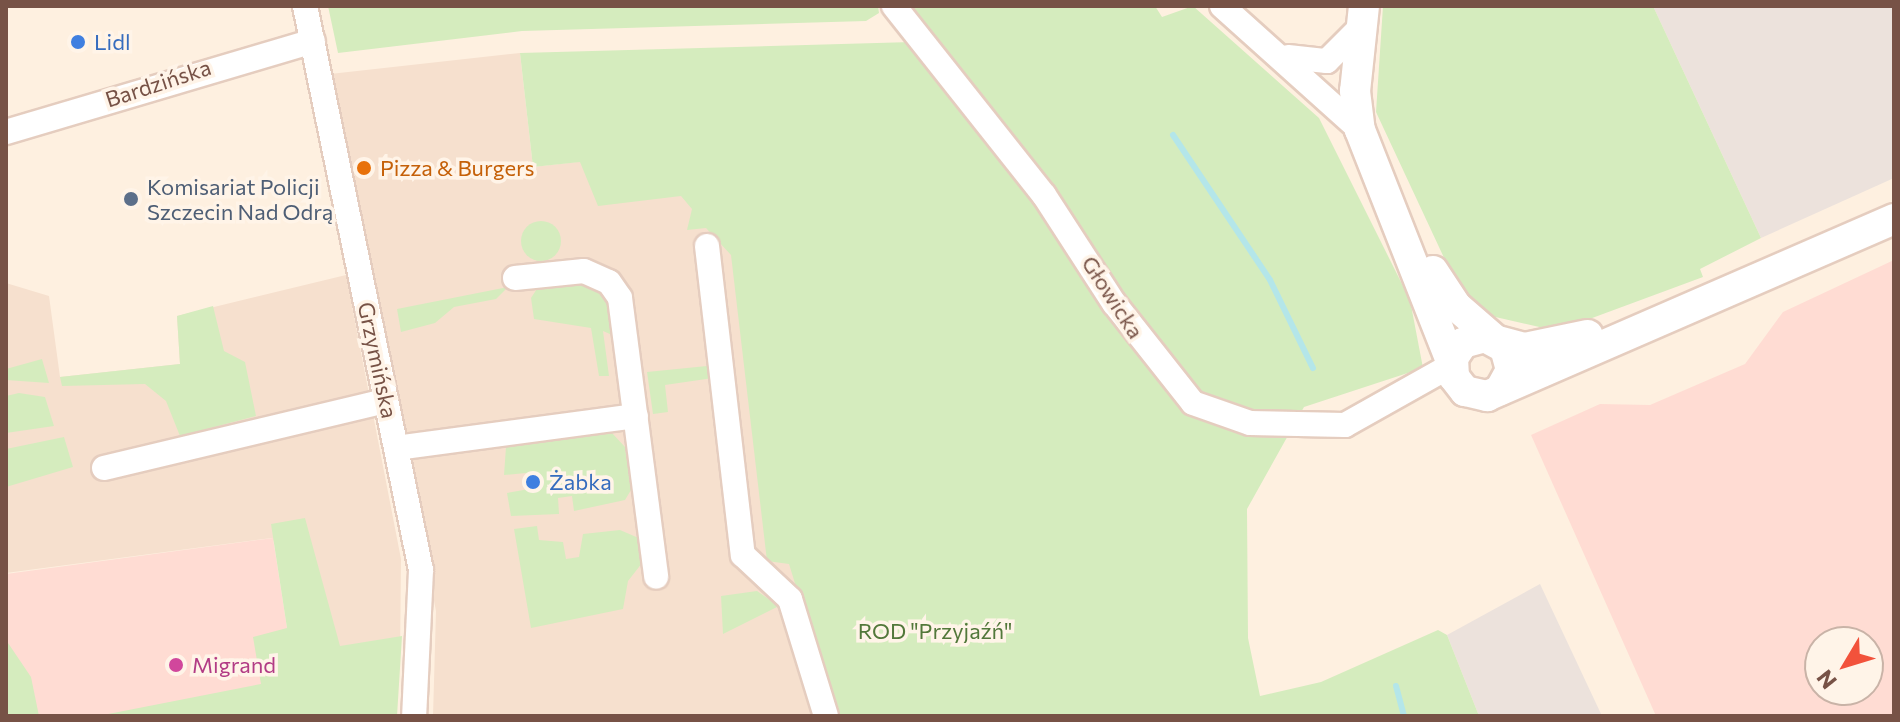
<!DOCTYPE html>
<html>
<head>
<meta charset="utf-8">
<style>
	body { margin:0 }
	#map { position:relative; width:1900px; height:722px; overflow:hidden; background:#fef0e0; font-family:Commissioner,sans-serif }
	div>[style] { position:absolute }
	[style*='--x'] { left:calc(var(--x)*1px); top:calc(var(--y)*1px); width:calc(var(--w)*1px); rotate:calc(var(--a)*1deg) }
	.residential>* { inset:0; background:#f6e0ce }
	.commercial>* { inset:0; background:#ffdcd3 }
	.industrial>* { inset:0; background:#ece2dc }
	.green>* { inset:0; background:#d5ecbe }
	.round { border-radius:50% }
	.stream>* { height:6px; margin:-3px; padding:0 3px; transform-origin:3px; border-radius:3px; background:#b4e6e9 }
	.roads { filter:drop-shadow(2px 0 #e5cdbf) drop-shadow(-2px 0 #e5cdbf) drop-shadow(0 2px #e5cdbf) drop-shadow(0 -2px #e5cdbf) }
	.minor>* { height:24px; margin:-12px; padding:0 12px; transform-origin:12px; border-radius:12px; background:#fff }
	.tertiary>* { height:30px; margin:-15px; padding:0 15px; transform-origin:15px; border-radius:15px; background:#fff }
	.dots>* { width:22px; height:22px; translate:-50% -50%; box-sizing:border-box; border:4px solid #fff4e8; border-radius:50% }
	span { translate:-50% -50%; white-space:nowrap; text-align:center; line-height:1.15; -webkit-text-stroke:7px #fff4e8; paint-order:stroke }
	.shop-label { font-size:22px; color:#366cbe }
	.left { translate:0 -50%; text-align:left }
	.street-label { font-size:22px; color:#775246 }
	.food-label { font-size:22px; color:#c56008 }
	.service-label { font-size:22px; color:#4e5e75 }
	.park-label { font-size:22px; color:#52783a }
	.hotel-label { font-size:22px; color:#b23c85 }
	.frame { position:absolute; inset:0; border:8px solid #775246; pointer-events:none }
	.north { position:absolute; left:1804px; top:626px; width:80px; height:80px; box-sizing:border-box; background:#fff4e8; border:2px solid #c9b3a7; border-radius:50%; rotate:232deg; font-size:22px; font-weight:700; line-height:32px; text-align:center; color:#775246 }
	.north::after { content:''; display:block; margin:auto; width:28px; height:36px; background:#f2523b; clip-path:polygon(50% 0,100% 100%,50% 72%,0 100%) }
</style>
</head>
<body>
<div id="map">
	<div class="residential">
		<div style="clip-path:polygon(520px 53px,533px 167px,612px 158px,729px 187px,836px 716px,433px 716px,436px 611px,330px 74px)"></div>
		<div style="clip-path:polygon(346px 275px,401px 559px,400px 660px,333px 659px,272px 538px,6px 573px,6px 283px,49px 296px,60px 377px,180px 364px,177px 316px)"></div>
	</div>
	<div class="commercial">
		<div style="clip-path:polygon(evenodd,1894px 260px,1894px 716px,1656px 716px,1531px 435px,1600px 404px,1650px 405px,1745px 364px,1783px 312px,1894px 260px,1820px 642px,1868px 642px,1868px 690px,1820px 690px,1820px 642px)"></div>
		<div style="clip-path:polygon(273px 538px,287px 628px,393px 716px,6px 716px,6px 574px)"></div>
	</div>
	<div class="industrial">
		<div style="clip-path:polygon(1653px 6px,1894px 6px,1894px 178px,1761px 238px)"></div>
		<div style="clip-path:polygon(1540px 584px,1602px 716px,1479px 716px,1447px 635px)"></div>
	</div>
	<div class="green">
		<div style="clip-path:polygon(328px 6px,878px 6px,879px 13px,866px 21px,522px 31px,338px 53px)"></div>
		<div style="clip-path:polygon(907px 6px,1155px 6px,1162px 17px,1193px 6px,1319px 118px,1410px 300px,1423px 368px,1304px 407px,1247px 509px,1248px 638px,1260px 696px,1321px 682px,1438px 630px,1447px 635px,1479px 716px,836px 716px,789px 564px,767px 561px,731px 255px,706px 228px,687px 230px,692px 209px,681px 196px,598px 206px,580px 162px,533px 167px,520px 53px,912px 42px,1038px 210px,1054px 197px)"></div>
		<div style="clip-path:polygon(1383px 6px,1653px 6px,1761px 238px,1700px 269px,1703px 277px,1557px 331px,1491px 316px,1460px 292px,1376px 112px)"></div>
		<div class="round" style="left:521px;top:221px;width:40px;height:40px"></div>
		<div style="clip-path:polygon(577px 278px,607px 294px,619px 338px,603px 331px,609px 376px,599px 376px,591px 328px,534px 319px,531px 298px,542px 281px)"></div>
		<div style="clip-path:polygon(508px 287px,496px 299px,454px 307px,435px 323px,401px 332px,397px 309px)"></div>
		<div style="clip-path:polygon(213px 306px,224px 351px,245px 362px,256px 416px,180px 436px,166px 401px,145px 384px,62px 386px,60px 377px,180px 364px,177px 316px)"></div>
		<div style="clip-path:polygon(42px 359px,49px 383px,6px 380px,6px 369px)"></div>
		<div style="clip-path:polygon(717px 365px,713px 378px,665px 385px,668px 412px,653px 414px,647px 372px)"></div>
		<div style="clip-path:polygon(19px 393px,45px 397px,54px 426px,6px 433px,6px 396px)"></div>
		<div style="clip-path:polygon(612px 433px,625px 447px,631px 490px,625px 500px,574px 511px,572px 496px,558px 498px,559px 514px,511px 516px,507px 493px,529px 489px,526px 473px,504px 475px,506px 447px)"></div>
		<div style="clip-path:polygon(64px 437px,73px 467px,6px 487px,6px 449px)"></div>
		<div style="clip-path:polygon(305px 518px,340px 646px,402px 636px,397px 716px,98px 716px,261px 684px,253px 637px,287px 628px,271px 524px)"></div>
		<div style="clip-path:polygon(537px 526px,539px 540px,563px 542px,566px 559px,579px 557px,583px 534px,620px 530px,641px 539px,646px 558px,628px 581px,623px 609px,531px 628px,514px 529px)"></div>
		<div style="clip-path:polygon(757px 591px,779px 606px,723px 634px,721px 596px)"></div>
		<div style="clip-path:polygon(6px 640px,31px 677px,39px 716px,6px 716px)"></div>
	</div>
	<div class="stream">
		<div style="--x:1173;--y:135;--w:174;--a:56.2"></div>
		<div style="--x:1270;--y:280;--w:98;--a:64"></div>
		<div style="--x:1396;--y:686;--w:31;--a:75"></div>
	</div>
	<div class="roads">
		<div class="minor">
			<div style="--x:305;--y:6;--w:576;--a:78.38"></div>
			<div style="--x:421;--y:570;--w:146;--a:92.7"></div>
			<div style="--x:894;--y:6;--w:241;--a:51.6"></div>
			<div style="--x:1044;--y:195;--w:129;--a:57.1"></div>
			<div style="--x:1114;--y:303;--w:127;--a:51.7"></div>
			<div style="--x:1193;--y:403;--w:60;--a:19.3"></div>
			<div style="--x:1250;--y:423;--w:95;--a:1.2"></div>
			<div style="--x:1345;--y:425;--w:123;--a:-29.3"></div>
			<div style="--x:1222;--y:6;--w:186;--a:41.9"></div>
			<div style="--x:1288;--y:57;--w:39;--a:6"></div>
			<div style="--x:1327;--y:61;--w:48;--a:-45"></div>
			<div style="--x:6;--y:132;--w:320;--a:-16.5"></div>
			<div style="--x:707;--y:246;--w:311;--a:83.4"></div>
			<div style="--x:743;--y:555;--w:64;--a:43.1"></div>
			<div style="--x:790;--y:599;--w:122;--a:72.9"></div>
			<div style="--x:515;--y:278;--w:69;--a:-5.8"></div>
			<div style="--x:584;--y:271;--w:27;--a:24"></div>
			<div style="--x:609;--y:282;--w:19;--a:55"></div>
			<div style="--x:620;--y:298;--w:281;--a:82.6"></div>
			<div style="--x:396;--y:448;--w:242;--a:-7.6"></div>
			<div style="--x:104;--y:468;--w:290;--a:-13.4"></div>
		</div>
		<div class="tertiary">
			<div style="--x:1364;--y:6;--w:85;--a:96"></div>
			<div style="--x:1355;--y:91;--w:39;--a:83"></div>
			<div style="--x:1360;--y:130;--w:251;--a:68.5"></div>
			<div style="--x:1433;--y:271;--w:42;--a:56.7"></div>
			<div style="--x:1456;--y:306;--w:50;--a:41"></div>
			<div style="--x:1498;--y:341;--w:28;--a:15"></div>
			<div style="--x:1525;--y:348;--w:64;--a:-11.7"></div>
			<div style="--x:1500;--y:390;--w:23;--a:-61"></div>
			<div style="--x:1511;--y:370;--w:23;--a:-105"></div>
			<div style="--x:1505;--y:348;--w:23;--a:-151"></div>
			<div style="--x:1485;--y:337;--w:23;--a:165"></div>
			<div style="--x:1463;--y:343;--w:18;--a:124"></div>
			<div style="--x:1453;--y:358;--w:19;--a:87"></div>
			<div style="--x:1454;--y:377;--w:18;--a:52"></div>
			<div style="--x:1465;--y:391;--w:23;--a:13"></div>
			<div style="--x:1487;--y:396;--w:444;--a:-23.5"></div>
		</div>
	</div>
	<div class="dots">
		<div style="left:78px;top:42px;background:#3f7fe0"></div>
		<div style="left:364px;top:168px;background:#e8710a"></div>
		<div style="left:131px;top:199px;background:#5c6f8a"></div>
		<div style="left:533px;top:482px;background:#3f7fe0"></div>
		<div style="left:176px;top:665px;background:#d1479c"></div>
	</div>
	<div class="shop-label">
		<span class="left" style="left:94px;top:42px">Lidl</span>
		<span class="left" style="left:549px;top:482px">Żabka</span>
	</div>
	<div class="street-label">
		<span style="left:158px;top:83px;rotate:-18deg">Bardzińska</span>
		<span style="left:1113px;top:297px;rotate:57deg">Głowicka</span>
		<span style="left:378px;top:360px;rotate:78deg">Grzymińska</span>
	</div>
	<div class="food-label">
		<span class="left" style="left:380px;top:168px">Pizza &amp; Burgers</span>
	</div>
	<div class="service-label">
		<span class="left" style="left:147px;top:199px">Komisariat Policji<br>Szczecin Nad Odrą</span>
	</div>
	<div class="park-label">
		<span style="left:935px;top:631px">ROD "Przyjaźń"</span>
	</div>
	<div class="hotel-label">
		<span class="left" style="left:192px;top:665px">Migrand</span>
	</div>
	<div class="frame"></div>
	<div class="north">N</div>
</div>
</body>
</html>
